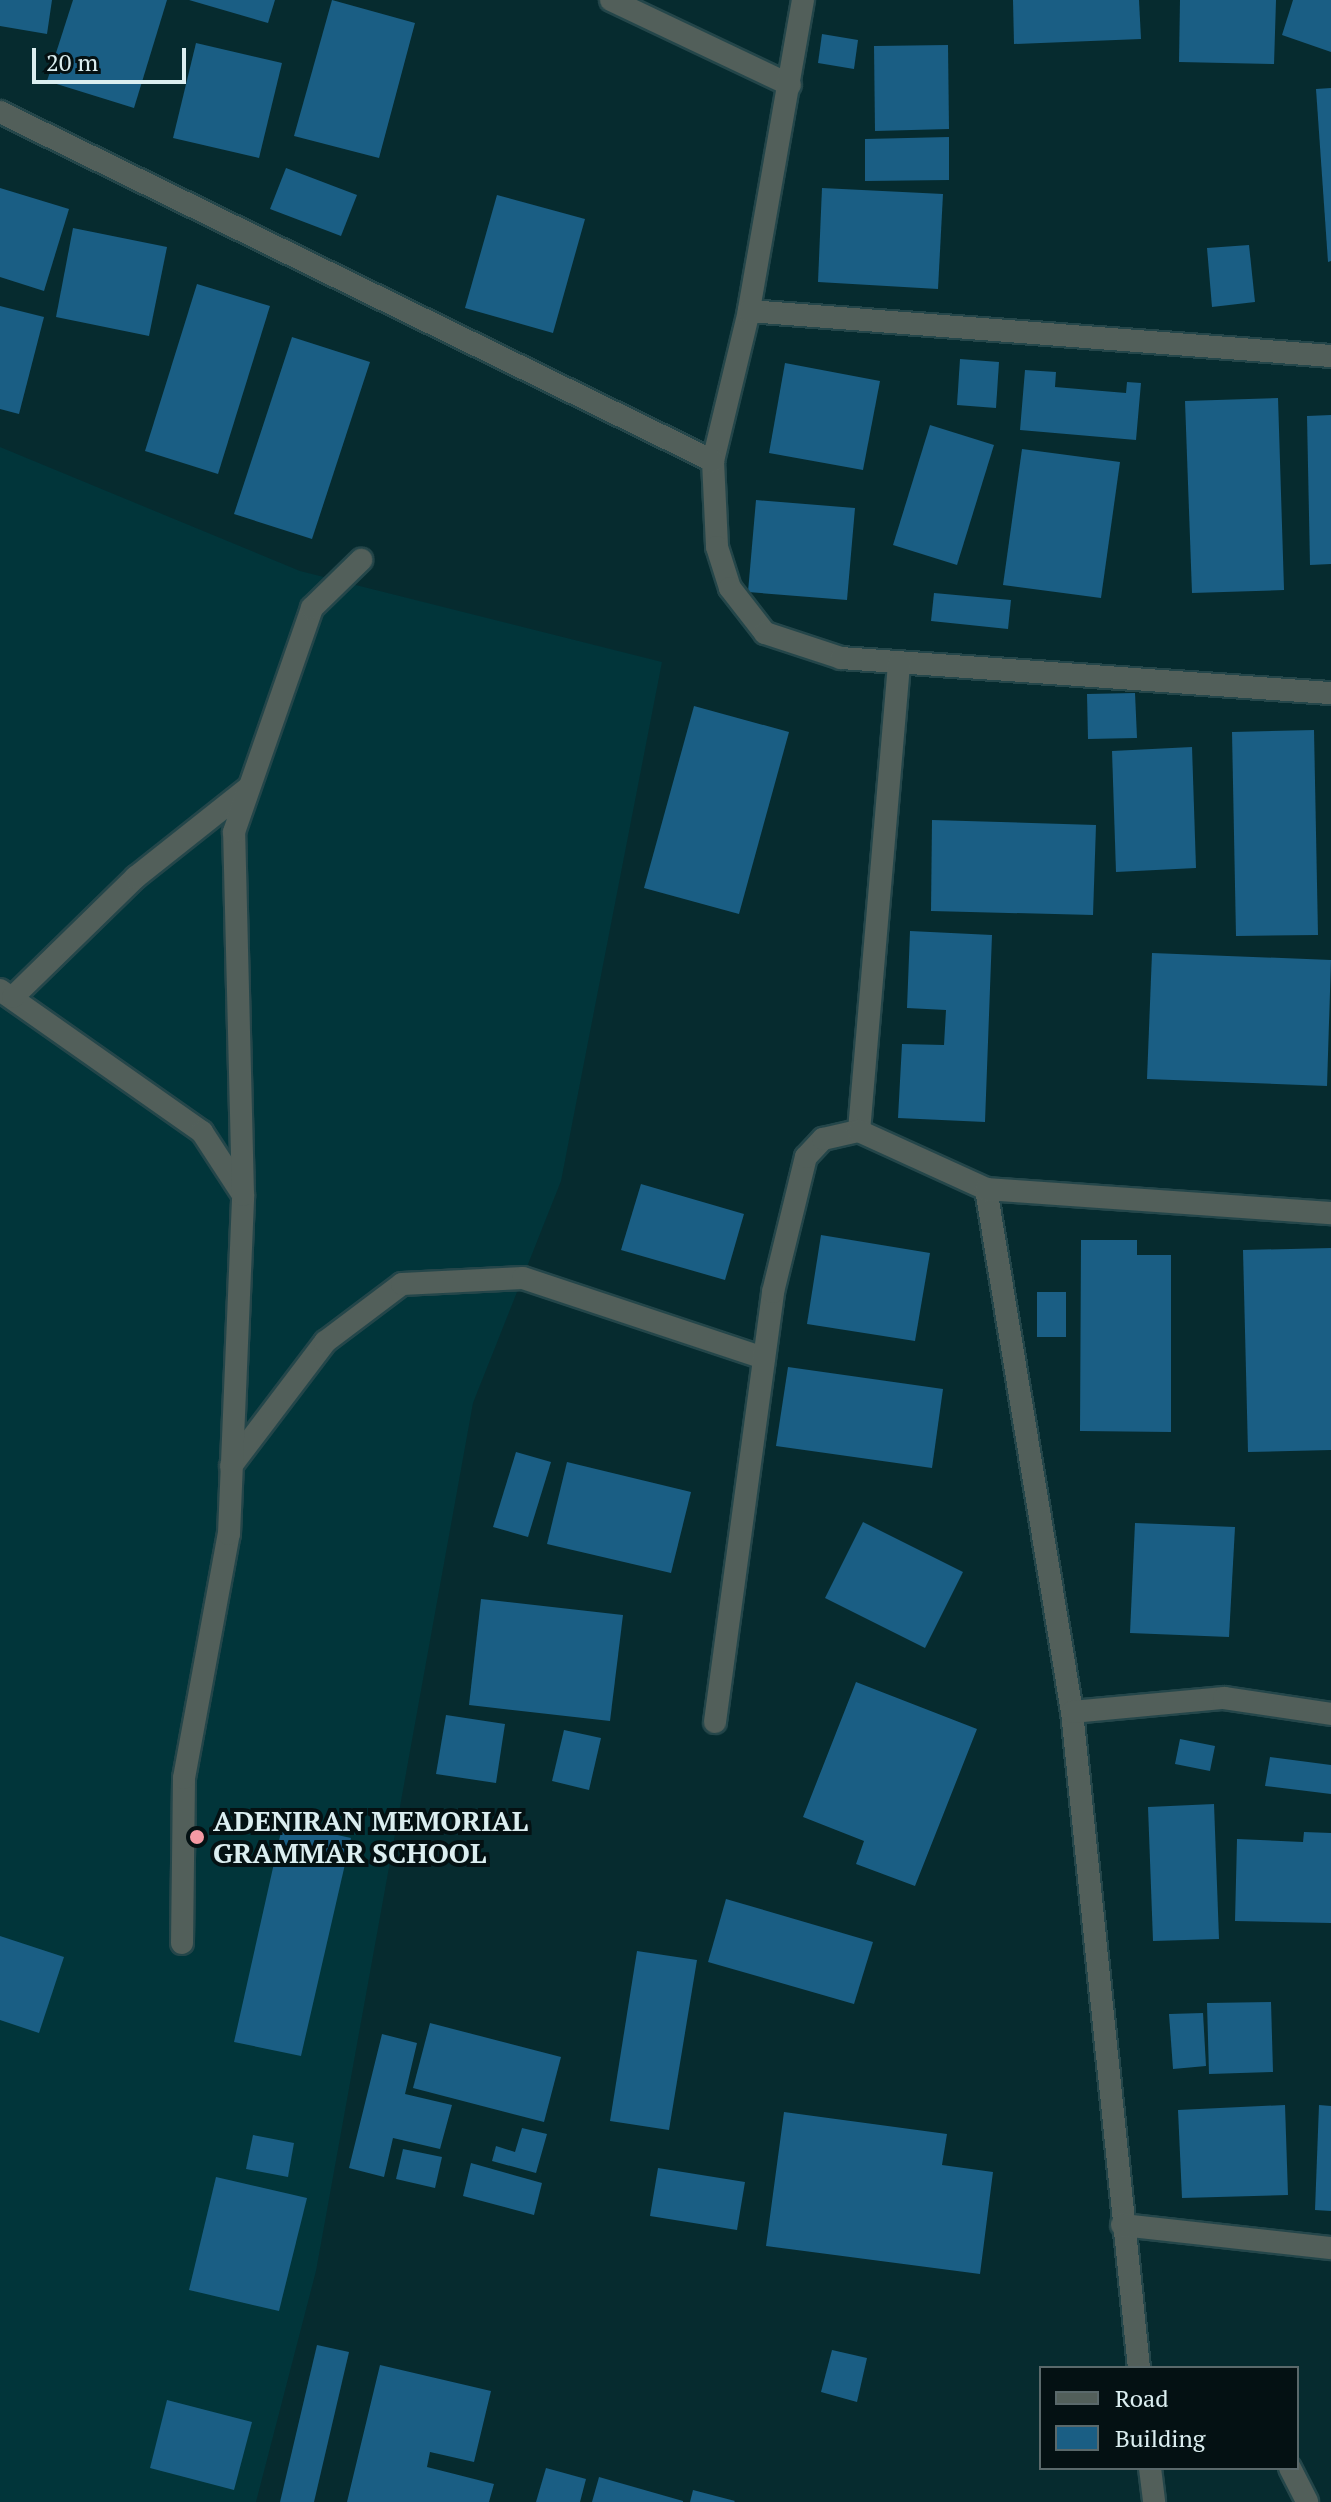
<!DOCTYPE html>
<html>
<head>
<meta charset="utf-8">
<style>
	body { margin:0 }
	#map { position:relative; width:1331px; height:2502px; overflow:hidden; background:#062b2f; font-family:"PT Serif",serif }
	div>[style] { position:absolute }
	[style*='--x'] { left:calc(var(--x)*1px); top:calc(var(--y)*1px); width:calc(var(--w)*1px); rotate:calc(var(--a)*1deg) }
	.built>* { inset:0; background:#01353a }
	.building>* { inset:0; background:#1a5e84 }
	.roads { filter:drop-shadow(2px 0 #24464a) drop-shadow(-2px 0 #24464a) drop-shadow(0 2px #24464a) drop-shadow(0 -2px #24464a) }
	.minor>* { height:22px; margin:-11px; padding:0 11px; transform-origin:11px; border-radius:11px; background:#525f5a }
	.dots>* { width:22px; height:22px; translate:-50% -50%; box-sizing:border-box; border:4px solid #041113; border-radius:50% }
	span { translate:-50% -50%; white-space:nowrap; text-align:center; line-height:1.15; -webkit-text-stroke:8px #041113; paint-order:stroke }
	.poi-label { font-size:28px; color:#dbeef0; font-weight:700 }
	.left { translate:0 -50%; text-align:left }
	.legend { position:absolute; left:1039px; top:2366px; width:260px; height:104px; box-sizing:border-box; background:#041113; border:2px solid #5a696b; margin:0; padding:10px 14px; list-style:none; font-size:24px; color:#dbeef0 }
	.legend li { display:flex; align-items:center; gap:16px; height:40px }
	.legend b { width:40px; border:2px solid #5a696b }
	.scale { position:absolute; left:32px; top:48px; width:154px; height:36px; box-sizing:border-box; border:4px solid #dbeef0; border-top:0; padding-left:10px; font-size:24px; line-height:28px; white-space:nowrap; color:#dbeef0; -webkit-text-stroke:6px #041113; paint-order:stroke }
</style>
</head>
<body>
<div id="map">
	<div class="built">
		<div style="clip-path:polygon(0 447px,300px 571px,662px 662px,561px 1181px,473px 1403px,316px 2271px,256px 2502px,0 2502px)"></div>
	</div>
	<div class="building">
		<div style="clip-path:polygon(0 0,52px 0,47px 34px,0 26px)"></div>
		<div style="clip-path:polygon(73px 0,167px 0,134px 108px,47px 81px)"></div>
		<div style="clip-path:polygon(189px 0,275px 0,268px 23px)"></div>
		<div style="clip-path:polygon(332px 0,415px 23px,379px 158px,294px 136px)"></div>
		<div style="clip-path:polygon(1013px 0,1139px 0,1141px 39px,1014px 44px)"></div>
		<div style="clip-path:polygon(1180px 0,1276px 0,1274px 64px,1179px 62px)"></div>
		<div style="clip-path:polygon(1293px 0,1331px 0,1331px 52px,1282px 35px)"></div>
		<div style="clip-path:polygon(822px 34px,858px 40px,854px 69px,818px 63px)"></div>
		<div style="clip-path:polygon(196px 43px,282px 63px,259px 158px,173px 138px)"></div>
		<div style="clip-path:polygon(948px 45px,949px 129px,875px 131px,874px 46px)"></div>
		<div style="clip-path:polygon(1331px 88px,1331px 261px,1328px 262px,1316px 89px)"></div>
		<div style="clip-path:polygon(949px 137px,949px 180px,865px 181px,865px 139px)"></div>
		<div style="clip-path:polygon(286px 168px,357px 195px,341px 236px,270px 209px)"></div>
		<div style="clip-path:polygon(0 188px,69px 209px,44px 291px,0 277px)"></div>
		<div style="clip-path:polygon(822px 188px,943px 194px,938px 289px,818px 282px)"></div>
		<div style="clip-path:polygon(497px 195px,585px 219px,553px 333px,465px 308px)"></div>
		<div style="clip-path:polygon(73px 228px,167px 247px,149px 336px,56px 317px)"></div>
		<div style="clip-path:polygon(1249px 245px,1255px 302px,1212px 307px,1207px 248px)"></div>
		<div style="clip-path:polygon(197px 284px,270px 306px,218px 474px,145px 451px)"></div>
		<div style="clip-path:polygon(0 306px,44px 317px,19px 414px,0 409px)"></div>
		<div style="clip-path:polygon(292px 337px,370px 362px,312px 539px,234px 514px)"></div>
		<div style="clip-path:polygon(960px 359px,999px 362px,996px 408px,957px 405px)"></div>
		<div style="clip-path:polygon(785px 363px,880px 381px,863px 470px,769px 453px)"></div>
		<div style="clip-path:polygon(1025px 370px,1056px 372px,1055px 387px,1126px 393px,1127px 382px,1141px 383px,1136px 440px,1020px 430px)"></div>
		<div style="clip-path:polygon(1278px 398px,1284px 590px,1192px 593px,1185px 401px)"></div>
		<div style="clip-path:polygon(1331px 415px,1331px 564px,1310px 565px,1307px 416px)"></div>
		<div style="clip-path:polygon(930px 425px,994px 445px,957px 565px,893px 545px)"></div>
		<div style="clip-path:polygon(1022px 449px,1120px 462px,1101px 598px,1003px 585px)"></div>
		<div style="clip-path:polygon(756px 500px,855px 508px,847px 600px,748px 592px)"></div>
		<div style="clip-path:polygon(934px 593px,1011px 600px,1008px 629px,931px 621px)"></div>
		<div style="clip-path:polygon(1135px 693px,1137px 738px,1088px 739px,1087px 694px)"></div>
		<div style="clip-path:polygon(694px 706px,789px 732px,739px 914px,644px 888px)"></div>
		<div style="clip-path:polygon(1314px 730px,1318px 935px,1236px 936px,1232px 732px)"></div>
		<div style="clip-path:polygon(1192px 747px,1196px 868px,1116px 872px,1112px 751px)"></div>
		<div style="clip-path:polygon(932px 820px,1096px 825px,1093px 915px,931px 911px)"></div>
		<div style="clip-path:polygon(910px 931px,992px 935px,985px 1122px,898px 1118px,902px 1044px,944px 1045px,946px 1010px,907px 1008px)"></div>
		<div style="clip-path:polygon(1152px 953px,1331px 960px,1327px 1086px,1147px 1079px)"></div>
		<div style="clip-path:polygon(641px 1184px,744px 1214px,725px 1280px,621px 1250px)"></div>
		<div style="clip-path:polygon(821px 1235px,930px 1253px,915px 1341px,807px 1324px)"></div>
		<div style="clip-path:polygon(1081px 1240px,1137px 1240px,1137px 1255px,1171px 1255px,1171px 1432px,1080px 1431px)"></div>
		<div style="clip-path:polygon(1331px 1248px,1331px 1450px,1248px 1452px,1243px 1250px)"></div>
		<div style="clip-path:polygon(1037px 1292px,1066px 1292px,1066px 1337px,1037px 1337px)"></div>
		<div style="clip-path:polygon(788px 1367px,943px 1389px,932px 1468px,776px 1446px)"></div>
		<div style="clip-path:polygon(516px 1452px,551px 1462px,528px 1537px,493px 1527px)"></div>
		<div style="clip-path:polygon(567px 1462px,691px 1492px,671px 1573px,547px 1544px)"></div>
		<div style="clip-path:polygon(863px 1522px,963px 1572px,925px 1648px,825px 1598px)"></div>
		<div style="clip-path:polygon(1135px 1523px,1235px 1527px,1229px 1637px,1130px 1633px)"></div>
		<div style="clip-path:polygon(481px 1599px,623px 1615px,610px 1721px,469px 1705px)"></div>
		<div style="clip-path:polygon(856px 1682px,977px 1729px,915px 1886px,856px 1864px,864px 1841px,803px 1817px)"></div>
		<div style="clip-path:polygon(446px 1715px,505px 1724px,496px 1783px,436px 1774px)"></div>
		<div style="clip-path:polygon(564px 1730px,601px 1738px,589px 1790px,552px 1781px)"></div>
		<div style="clip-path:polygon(1180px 1739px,1215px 1746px,1210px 1771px,1175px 1764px)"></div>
		<div style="clip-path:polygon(1270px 1757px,1331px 1765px,1331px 1794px,1265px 1786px)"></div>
		<div style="clip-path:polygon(1214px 1804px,1219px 1939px,1153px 1941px,1148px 1807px)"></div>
		<div style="clip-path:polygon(283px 1823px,351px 1838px,301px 2056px,234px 2042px)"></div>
		<div style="clip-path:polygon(1304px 1832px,1331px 1833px,1331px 1923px,1235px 1921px,1237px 1839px,1303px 1842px)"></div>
		<div style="clip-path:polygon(726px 1899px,873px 1942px,854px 2004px,708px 1962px)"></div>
		<div style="clip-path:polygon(0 1936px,64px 1957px,39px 2033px,0 2020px)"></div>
		<div style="clip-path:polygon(637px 1951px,697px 1960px,669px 2130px,610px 2121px)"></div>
		<div style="clip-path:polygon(1271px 2002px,1273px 2072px,1209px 2074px,1207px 2003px)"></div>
		<div style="clip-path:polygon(1203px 2013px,1206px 2066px,1173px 2069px,1169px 2014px)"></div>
		<div style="clip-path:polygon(430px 2023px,561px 2057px,544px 2122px,413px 2088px)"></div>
		<div style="clip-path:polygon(382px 2034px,417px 2043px,405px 2094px,452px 2105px,440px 2149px,393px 2138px,384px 2177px,349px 2168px)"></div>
		<div style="clip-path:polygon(1285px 2105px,1288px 2195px,1182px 2198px,1178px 2110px)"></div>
		<div style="clip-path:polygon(1319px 2105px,1331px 2106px,1331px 2211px,1315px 2210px)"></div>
		<div style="clip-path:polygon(784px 2112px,947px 2134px,942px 2165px,993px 2172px,980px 2274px,766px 2246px)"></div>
		<div style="clip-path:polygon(522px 2128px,547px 2134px,536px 2173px,492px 2161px,496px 2146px,515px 2152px)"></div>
		<div style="clip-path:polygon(253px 2135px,294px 2143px,288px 2177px,246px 2169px)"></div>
		<div style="clip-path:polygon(403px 2149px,442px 2157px,435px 2188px,396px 2179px)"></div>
		<div style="clip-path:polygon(471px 2163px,542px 2183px,534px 2215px,463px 2196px)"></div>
		<div style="clip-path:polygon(658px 2168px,745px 2182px,737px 2230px,650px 2216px)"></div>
		<div style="clip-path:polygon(216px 2177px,307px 2198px,279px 2311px,189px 2290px)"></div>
		<div style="clip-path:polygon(317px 2345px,349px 2352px,314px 2502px,280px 2502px)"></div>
		<div style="clip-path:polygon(832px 2350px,867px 2358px,857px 2402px,821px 2392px)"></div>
		<div style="clip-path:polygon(380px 2365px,491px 2391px,474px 2462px,430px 2452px,427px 2467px,494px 2484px,489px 2502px,347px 2502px)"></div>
		<div style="clip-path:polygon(167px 2400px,252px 2422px,234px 2490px,150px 2468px)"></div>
		<div style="clip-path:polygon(546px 2468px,586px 2479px,580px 2502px,536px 2502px)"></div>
		<div style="clip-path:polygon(599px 2477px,683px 2501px,683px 2502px,592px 2502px)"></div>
		<div style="clip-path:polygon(693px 2490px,735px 2501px,734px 2502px,690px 2502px)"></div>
	</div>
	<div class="roads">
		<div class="minor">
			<div style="--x:611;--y:0;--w:198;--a:25.4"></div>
			<div style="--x:803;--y:0;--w:316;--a:99.9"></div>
			<div style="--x:749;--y:311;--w:154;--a:103.5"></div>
			<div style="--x:713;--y:461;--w:86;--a:87.3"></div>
			<div style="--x:717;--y:547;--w:43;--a:72.4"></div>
			<div style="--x:730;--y:588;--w:57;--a:52.1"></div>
			<div style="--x:765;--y:633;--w:80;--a:18.2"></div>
			<div style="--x:841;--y:658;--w:491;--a:4.1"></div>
			<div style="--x:0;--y:112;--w:794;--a:26.08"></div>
			<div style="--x:749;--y:311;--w:584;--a:4.42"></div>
			<div style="--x:0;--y:990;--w:247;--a:35.1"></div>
			<div style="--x:202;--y:1132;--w:75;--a:56.9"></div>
			<div style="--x:13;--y:997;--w:172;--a:-44.3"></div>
			<div style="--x:136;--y:877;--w:142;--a:-38.4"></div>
			<div style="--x:859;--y:1131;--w:470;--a:-85.1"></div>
			<div style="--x:986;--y:1189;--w:530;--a:80.66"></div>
			<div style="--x:1072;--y:1712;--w:659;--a:84.17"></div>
			<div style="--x:231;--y:1466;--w:156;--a:-52.8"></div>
			<div style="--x:325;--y:1342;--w:96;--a:-37"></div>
			<div style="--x:402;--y:1284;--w:121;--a:-2.8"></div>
			<div style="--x:523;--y:1278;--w:254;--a:18.4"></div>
			<div style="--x:1072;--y:1712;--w:153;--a:-5.3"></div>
			<div style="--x:1224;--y:1698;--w:108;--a:8.5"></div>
			<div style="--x:715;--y:1722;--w:434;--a:-82.3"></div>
			<div style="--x:773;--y:1292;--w:139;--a:-76.3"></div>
			<div style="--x:806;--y:1157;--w:25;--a:-47"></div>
			<div style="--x:823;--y:1139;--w:37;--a:-13"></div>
			<div style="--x:859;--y:1131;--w:140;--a:24.5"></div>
			<div style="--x:986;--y:1189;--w:346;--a:4"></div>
			<div style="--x:182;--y:1943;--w:165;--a:-89.3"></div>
			<div style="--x:184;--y:1778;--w:248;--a:-79.6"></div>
			<div style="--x:229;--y:1534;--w:339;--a:-87.6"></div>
			<div style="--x:243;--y:1195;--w:363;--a:-91.4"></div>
			<div style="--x:234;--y:832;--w:237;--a:-70.8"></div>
			<div style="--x:312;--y:608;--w:69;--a:-44.4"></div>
			<div style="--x:1122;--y:2225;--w:210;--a:6.3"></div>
			<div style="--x:1150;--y:2468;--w:34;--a:83"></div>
			<div style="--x:1290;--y:2468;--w:38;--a:63"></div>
		</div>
	</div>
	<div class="dots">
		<div style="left:197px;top:1837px;background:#f49aa4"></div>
	</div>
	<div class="poi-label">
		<span class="left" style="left:213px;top:1837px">ADENIRAN MEMORIAL<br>GRAMMAR SCHOOL</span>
	</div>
	<ul class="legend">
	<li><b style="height:10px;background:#525f5a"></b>Road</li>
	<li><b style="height:22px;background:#1a5e84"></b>Building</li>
	</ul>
	<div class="scale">20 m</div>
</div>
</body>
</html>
